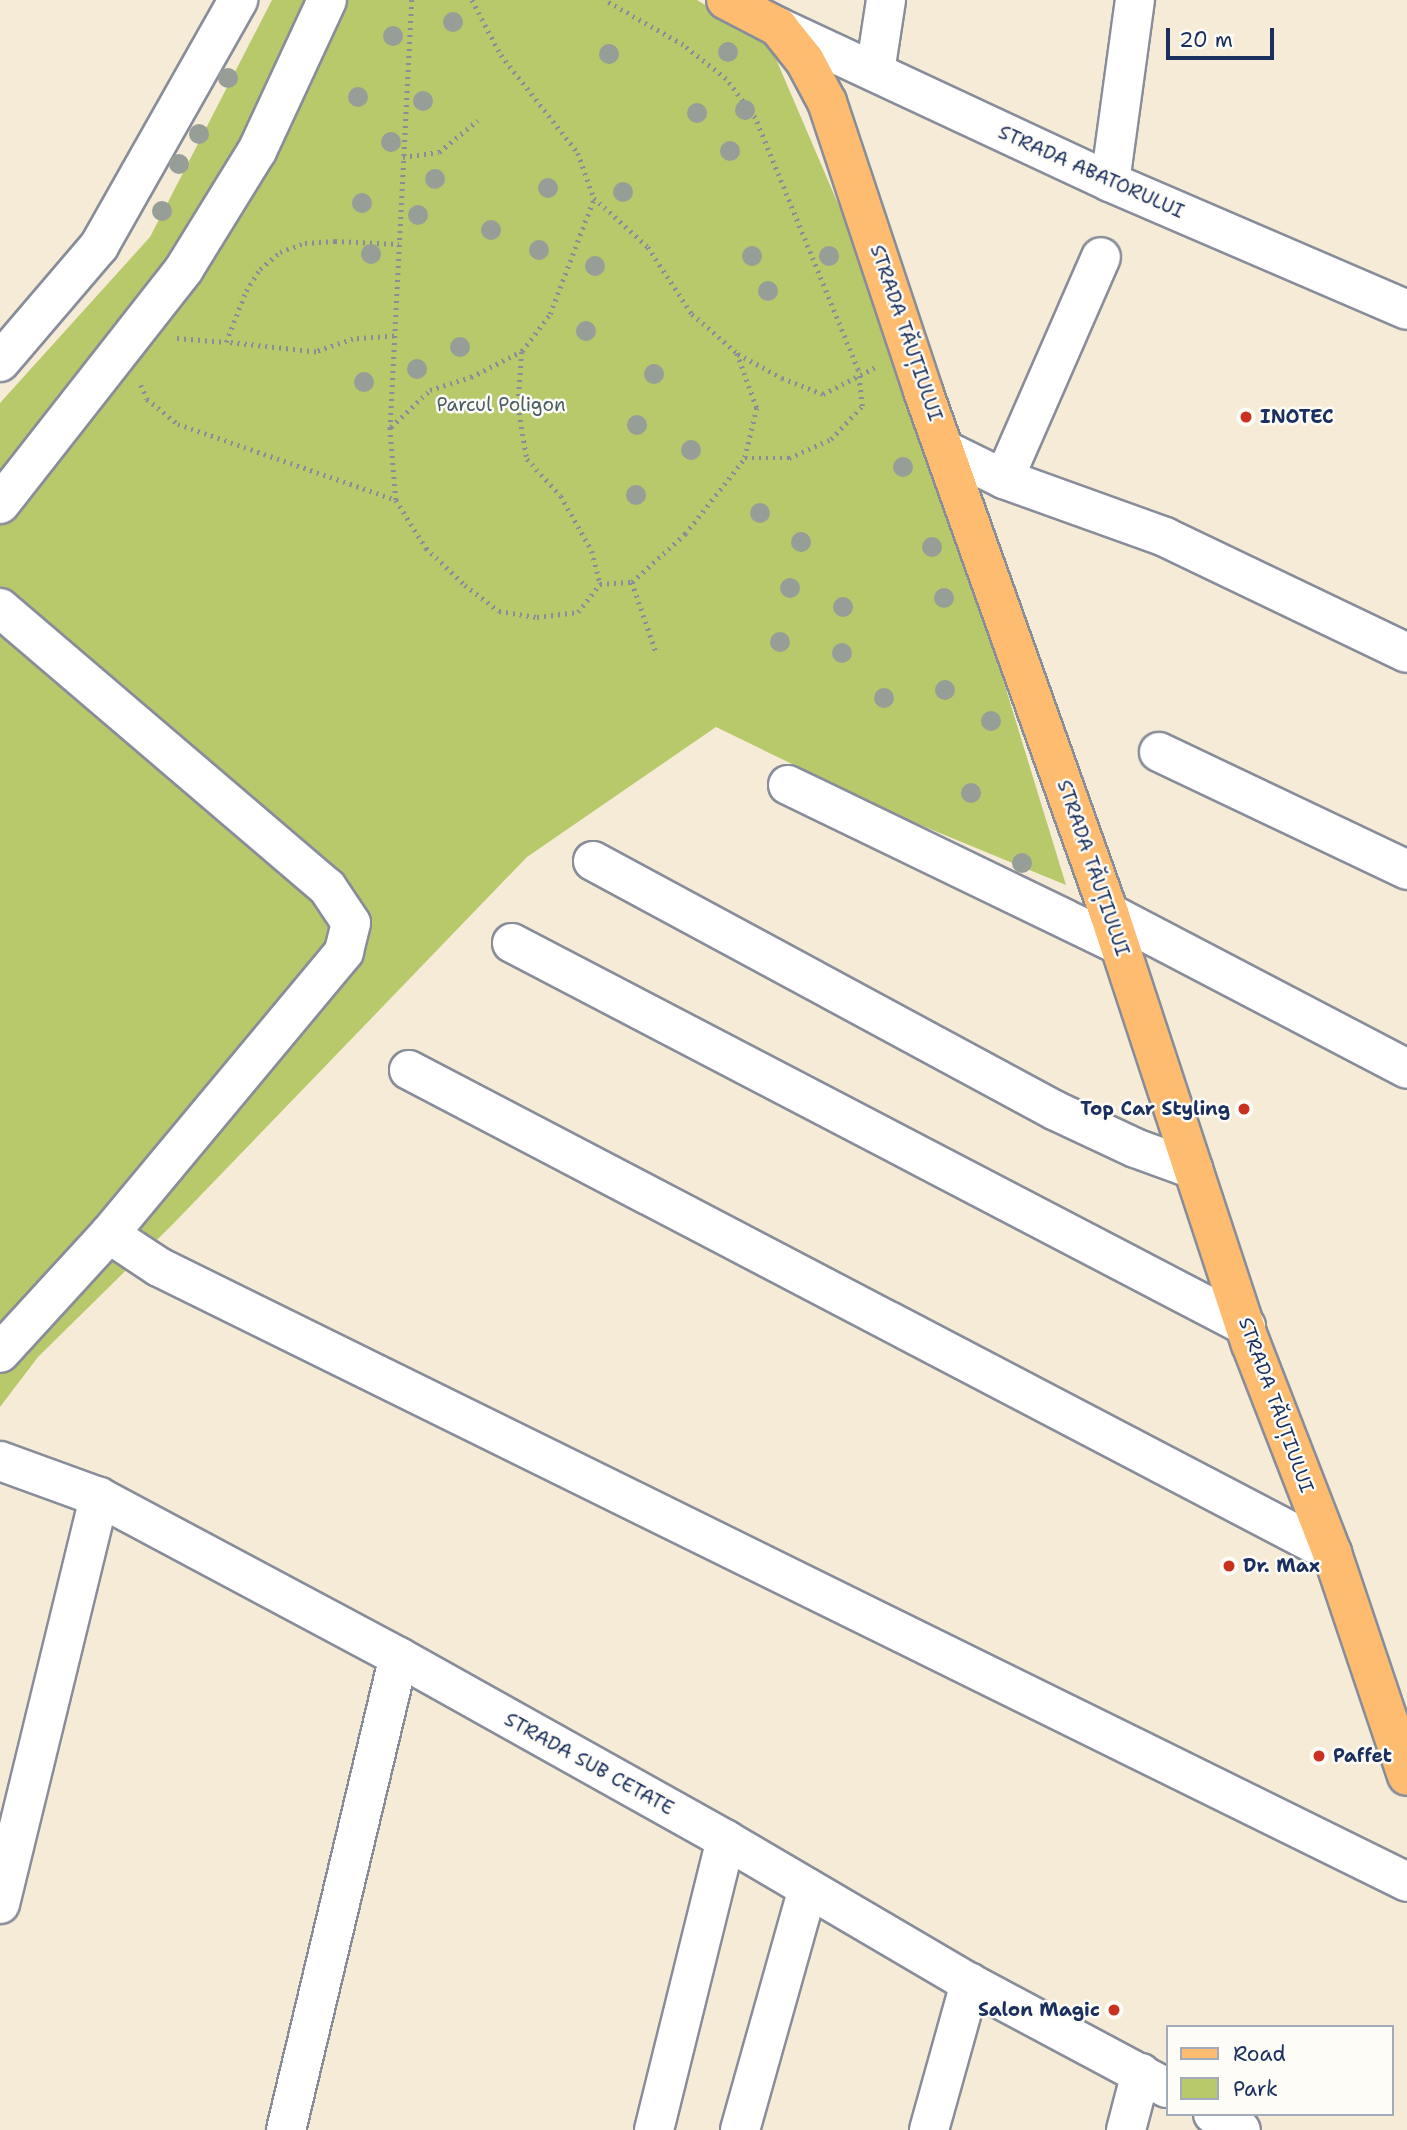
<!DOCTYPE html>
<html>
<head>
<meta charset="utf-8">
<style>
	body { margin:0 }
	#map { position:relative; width:1407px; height:2130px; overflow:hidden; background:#f6ebd7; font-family:"Shantell Sans",sans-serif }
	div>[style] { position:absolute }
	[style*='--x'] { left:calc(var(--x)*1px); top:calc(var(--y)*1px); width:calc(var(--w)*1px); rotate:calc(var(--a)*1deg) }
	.green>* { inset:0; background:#b8c96c }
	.path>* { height:4.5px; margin-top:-2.25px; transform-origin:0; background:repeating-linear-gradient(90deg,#888d9a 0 2px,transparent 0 7px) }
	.roads { filter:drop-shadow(2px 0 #888d9a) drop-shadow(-2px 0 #888d9a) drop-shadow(0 2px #888d9a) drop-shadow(0 -2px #888d9a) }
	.minor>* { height:38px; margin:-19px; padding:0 19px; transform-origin:19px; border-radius:19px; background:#fff }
	.major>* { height:38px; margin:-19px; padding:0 19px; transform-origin:19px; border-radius:19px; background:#fdbc70 }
	.trees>* { width:20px; height:20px; margin:-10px; border-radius:50%; background:#979d97 }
	.dots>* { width:19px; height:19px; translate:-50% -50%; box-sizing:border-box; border:4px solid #fdfcf7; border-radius:50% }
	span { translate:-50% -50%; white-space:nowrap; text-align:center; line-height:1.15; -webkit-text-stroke:5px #fdfcf7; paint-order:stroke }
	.street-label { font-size:19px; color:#1b2f5e }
	.park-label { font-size:19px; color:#4a5d62 }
	.poi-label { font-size:19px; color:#1b2f5e; font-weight:700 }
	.left { translate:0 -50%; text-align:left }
	.right { translate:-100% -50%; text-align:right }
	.legend { position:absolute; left:1166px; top:2025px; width:228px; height:91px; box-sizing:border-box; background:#fdfcf7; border:2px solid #a3aaba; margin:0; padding:9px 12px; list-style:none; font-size:21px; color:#1b2f5e }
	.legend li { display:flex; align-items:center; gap:14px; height:35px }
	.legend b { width:35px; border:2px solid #a3aaba }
	.scale { position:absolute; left:1166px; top:28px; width:108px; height:32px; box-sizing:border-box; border:4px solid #1b2f5e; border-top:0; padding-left:9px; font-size:21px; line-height:24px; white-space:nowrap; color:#1b2f5e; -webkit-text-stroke:5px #fdfcf7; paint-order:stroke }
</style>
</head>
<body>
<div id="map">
	<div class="green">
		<div style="clip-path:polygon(272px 0,697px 0,770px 45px,854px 241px,946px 493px,1066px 885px,901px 817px,716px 727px,527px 857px,172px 1225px,38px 1357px,0 1407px,0 403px,150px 237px)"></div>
	</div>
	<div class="path">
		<div style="--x:412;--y:0;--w:429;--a:92.9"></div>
		<div style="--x:390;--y:428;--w:72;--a:85.2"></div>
		<div style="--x:396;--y:500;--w:57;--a:58"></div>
		<div style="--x:426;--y:548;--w:54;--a:43.5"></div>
		<div style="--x:465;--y:585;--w:43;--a:37.4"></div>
		<div style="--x:499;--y:611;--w:38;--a:9"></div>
		<div style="--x:537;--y:617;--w:41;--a:-7"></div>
		<div style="--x:578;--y:612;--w:36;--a:-52"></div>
		<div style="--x:600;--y:584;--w:32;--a:-4"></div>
		<div style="--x:632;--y:582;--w:72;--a:-42.2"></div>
		<div style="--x:685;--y:534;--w:97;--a:-51.7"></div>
		<div style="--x:745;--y:458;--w:44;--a:0"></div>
		<div style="--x:789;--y:458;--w:46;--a:-24.3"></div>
		<div style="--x:831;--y:439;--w:45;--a:-46.8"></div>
		<div style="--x:862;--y:406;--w:36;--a:-96"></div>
		<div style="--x:858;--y:370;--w:272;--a:-112.2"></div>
		<div style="--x:755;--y:118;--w:49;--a:-126.6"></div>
		<div style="--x:726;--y:79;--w:55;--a:-141.7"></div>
		<div style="--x:683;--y:45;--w:91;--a:-150.3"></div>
		<div style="--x:472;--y:0;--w:62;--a:62.2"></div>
		<div style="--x:501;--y:55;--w:125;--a:51.8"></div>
		<div style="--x:578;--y:153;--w:48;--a:70.4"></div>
		<div style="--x:594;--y:198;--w:73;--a:42.2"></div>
		<div style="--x:648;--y:247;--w:80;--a:56.7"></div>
		<div style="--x:692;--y:314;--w:60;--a:40.9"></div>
		<div style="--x:737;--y:353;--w:59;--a:70"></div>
		<div style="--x:757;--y:408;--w:51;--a:103.5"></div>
		<div style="--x:403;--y:157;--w:36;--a:-8"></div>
		<div style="--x:439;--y:152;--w:50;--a:-39.4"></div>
		<div style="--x:394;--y:336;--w:41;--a:175.8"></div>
		<div style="--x:353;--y:339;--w:39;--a:161"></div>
		<div style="--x:316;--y:352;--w:91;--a:-173.7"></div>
		<div style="--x:226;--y:342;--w:55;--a:-68.6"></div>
		<div style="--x:246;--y:291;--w:26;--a:-58"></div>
		<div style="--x:260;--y:269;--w:26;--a:-40"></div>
		<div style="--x:280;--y:252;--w:27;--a:-20"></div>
		<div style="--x:305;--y:243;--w:30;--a:-4"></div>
		<div style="--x:335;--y:241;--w:64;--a:2.7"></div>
		<div style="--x:177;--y:338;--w:49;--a:4.7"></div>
		<div style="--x:522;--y:352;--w:54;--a:94.2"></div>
		<div style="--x:518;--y:406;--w:54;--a:80.4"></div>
		<div style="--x:527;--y:459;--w:50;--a:47.4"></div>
		<div style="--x:561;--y:496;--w:63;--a:60.6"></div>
		<div style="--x:592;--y:551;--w:34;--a:76"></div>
		<div style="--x:738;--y:354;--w:50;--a:28.6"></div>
		<div style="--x:782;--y:378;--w:44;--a:21.3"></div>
		<div style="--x:823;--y:394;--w:62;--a:-27"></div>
		<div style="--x:141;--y:385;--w:15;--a:67"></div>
		<div style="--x:147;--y:399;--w:40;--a:39"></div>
		<div style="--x:178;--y:424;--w:231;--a:19.2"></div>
		<div style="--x:391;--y:427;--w:54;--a:-43.5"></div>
		<div style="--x:430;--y:390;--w:43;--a:-17.6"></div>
		<div style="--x:471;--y:377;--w:57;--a:-27"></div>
		<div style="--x:522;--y:351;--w:46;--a:-52.9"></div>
		<div style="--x:550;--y:314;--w:124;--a:-69.2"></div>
		<div style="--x:632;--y:582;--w:77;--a:71.1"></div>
	</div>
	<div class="roads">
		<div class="minor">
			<div style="--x:778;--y:27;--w:366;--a:25"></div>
			<div style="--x:1110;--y:182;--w:323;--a:23.3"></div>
			<div style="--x:875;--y:72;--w:73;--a:-81.3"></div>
			<div style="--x:1110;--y:182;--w:184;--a:-82.2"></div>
			<div style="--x:0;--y:362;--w:153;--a:-49.5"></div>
			<div style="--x:99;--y:246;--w:283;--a:-60.5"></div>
			<div style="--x:947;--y:451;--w:64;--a:26.2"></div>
			<div style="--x:1004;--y:479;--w:171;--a:19.8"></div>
			<div style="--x:1165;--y:537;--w:268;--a:25.6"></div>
			<div style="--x:1004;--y:479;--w:242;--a:-66.4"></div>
			<div style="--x:0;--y:504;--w:298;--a:-51.9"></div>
			<div style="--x:184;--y:269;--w:139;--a:-58.3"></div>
			<div style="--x:257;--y:151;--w:166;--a:-65.1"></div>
			<div style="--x:0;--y:608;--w:430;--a:40.5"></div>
			<div style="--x:327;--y:887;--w:43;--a:56.3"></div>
			<div style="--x:351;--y:923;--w:30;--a:104"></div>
			<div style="--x:344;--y:952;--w:367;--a:129.8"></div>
			<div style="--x:109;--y:1234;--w:161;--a:132.5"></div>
			<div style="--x:1159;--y:752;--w:275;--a:25.4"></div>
			<div style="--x:788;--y:785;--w:368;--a:25.8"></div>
			<div style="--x:593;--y:861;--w:524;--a:28.37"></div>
			<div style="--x:1054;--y:1110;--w:89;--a:25.1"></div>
			<div style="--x:1135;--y:1148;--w:62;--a:19.9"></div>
			<div style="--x:1109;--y:913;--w:336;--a:27.6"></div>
			<div style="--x:512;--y:943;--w:828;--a:27.56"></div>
			<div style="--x:409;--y:1070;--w:1042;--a:27.62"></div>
			<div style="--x:109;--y:1234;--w:60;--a:33.4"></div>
			<div style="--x:159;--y:1267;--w:1391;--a:26.23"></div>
			<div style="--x:0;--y:1461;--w:105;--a:20"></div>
			<div style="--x:99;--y:1497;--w:340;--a:28.1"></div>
			<div style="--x:399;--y:1657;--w:375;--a:29.2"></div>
			<div style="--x:726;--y:1840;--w:283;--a:30.4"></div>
			<div style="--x:970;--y:1983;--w:223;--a:28.1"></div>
			<div style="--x:0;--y:1904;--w:419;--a:-76.3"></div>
			<div style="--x:1213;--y:2114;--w:32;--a:30"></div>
			<div style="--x:286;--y:2130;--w:486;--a:-76.6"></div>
			<div style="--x:654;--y:2130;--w:299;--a:-76.1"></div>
			<div style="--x:740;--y:2130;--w:251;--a:-74.3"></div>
			<div style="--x:929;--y:2130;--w:153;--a:-74.4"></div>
			<div style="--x:1126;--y:2130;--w:59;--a:-75.3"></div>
		</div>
		<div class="major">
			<div style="--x:726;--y:0;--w:59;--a:27.4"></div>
			<div style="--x:778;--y:27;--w:43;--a:51.5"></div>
			<div style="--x:805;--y:61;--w:47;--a:61.8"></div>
			<div style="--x:827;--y:102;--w:305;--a:71.6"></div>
			<div style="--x:923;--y:391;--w:554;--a:70.39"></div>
			<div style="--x:1109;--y:913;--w:454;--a:71.8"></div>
			<div style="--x:1251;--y:1344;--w:224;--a:68.8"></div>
			<div style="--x:1332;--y:1553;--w:235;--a:71.4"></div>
		</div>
	</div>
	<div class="trees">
		<div style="left:453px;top:22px"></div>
		<div style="left:393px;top:36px"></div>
		<div style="left:728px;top:52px"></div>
		<div style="left:609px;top:54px"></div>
		<div style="left:228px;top:78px"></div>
		<div style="left:358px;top:97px"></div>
		<div style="left:423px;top:101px"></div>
		<div style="left:745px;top:110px"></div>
		<div style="left:697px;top:113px"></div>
		<div style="left:199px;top:134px"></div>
		<div style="left:391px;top:142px"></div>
		<div style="left:730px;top:151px"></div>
		<div style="left:179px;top:164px"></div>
		<div style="left:435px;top:179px"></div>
		<div style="left:548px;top:188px"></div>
		<div style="left:623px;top:192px"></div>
		<div style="left:362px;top:203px"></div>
		<div style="left:162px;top:211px"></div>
		<div style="left:418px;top:215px"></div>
		<div style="left:491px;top:230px"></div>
		<div style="left:539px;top:250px"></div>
		<div style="left:371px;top:254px"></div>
		<div style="left:752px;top:256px"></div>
		<div style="left:829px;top:256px"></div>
		<div style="left:595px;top:266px"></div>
		<div style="left:768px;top:291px"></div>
		<div style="left:586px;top:331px"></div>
		<div style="left:460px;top:347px"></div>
		<div style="left:417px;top:369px"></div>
		<div style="left:654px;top:374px"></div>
		<div style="left:364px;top:382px"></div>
		<div style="left:637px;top:425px"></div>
		<div style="left:691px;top:450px"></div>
		<div style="left:903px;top:467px"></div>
		<div style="left:636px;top:495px"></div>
		<div style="left:760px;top:513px"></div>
		<div style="left:801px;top:542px"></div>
		<div style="left:932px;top:547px"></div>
		<div style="left:790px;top:588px"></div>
		<div style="left:944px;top:598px"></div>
		<div style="left:843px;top:607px"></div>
		<div style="left:780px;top:642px"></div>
		<div style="left:842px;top:653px"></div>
		<div style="left:945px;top:690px"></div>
		<div style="left:884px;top:698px"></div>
		<div style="left:991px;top:721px"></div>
		<div style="left:971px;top:793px"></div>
		<div style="left:1022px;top:863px"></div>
	</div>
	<div class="dots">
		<div style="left:1246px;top:417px;background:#c8321e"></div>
		<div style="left:1244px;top:1109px;background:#c8321e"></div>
		<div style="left:1229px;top:1566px;background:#c8321e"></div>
		<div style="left:1319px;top:1756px;background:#c8321e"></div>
		<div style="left:1114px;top:2010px;background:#c8321e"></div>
	</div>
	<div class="street-label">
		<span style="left:1091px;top:172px;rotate:24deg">STRADA ABATORULUI</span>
		<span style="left:906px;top:333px;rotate:71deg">STRADA TĂUȚIULUI</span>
		<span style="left:1093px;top:868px;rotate:71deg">STRADA TĂUȚIULUI</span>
		<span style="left:1276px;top:1405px;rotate:70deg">STRADA TĂUȚIULUI</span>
		<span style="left:589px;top:1764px;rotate:29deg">STRADA SUB CETATE</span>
	</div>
	<div class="park-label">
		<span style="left:501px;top:405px">Parcul Poligon</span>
	</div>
	<div class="poi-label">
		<span class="left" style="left:1260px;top:417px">INOTEC</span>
		<span class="right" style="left:1230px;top:1109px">Top Car Styling</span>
		<span class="left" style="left:1243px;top:1566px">Dr. Max</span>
		<span class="left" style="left:1333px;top:1756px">Paffet</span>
		<span class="right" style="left:1100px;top:2010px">Salon Magic</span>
	</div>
	<ul class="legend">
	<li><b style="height:9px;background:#fdbc70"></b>Road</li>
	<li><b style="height:19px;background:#b8c96c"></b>Park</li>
	</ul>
	<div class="scale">20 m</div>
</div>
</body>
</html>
